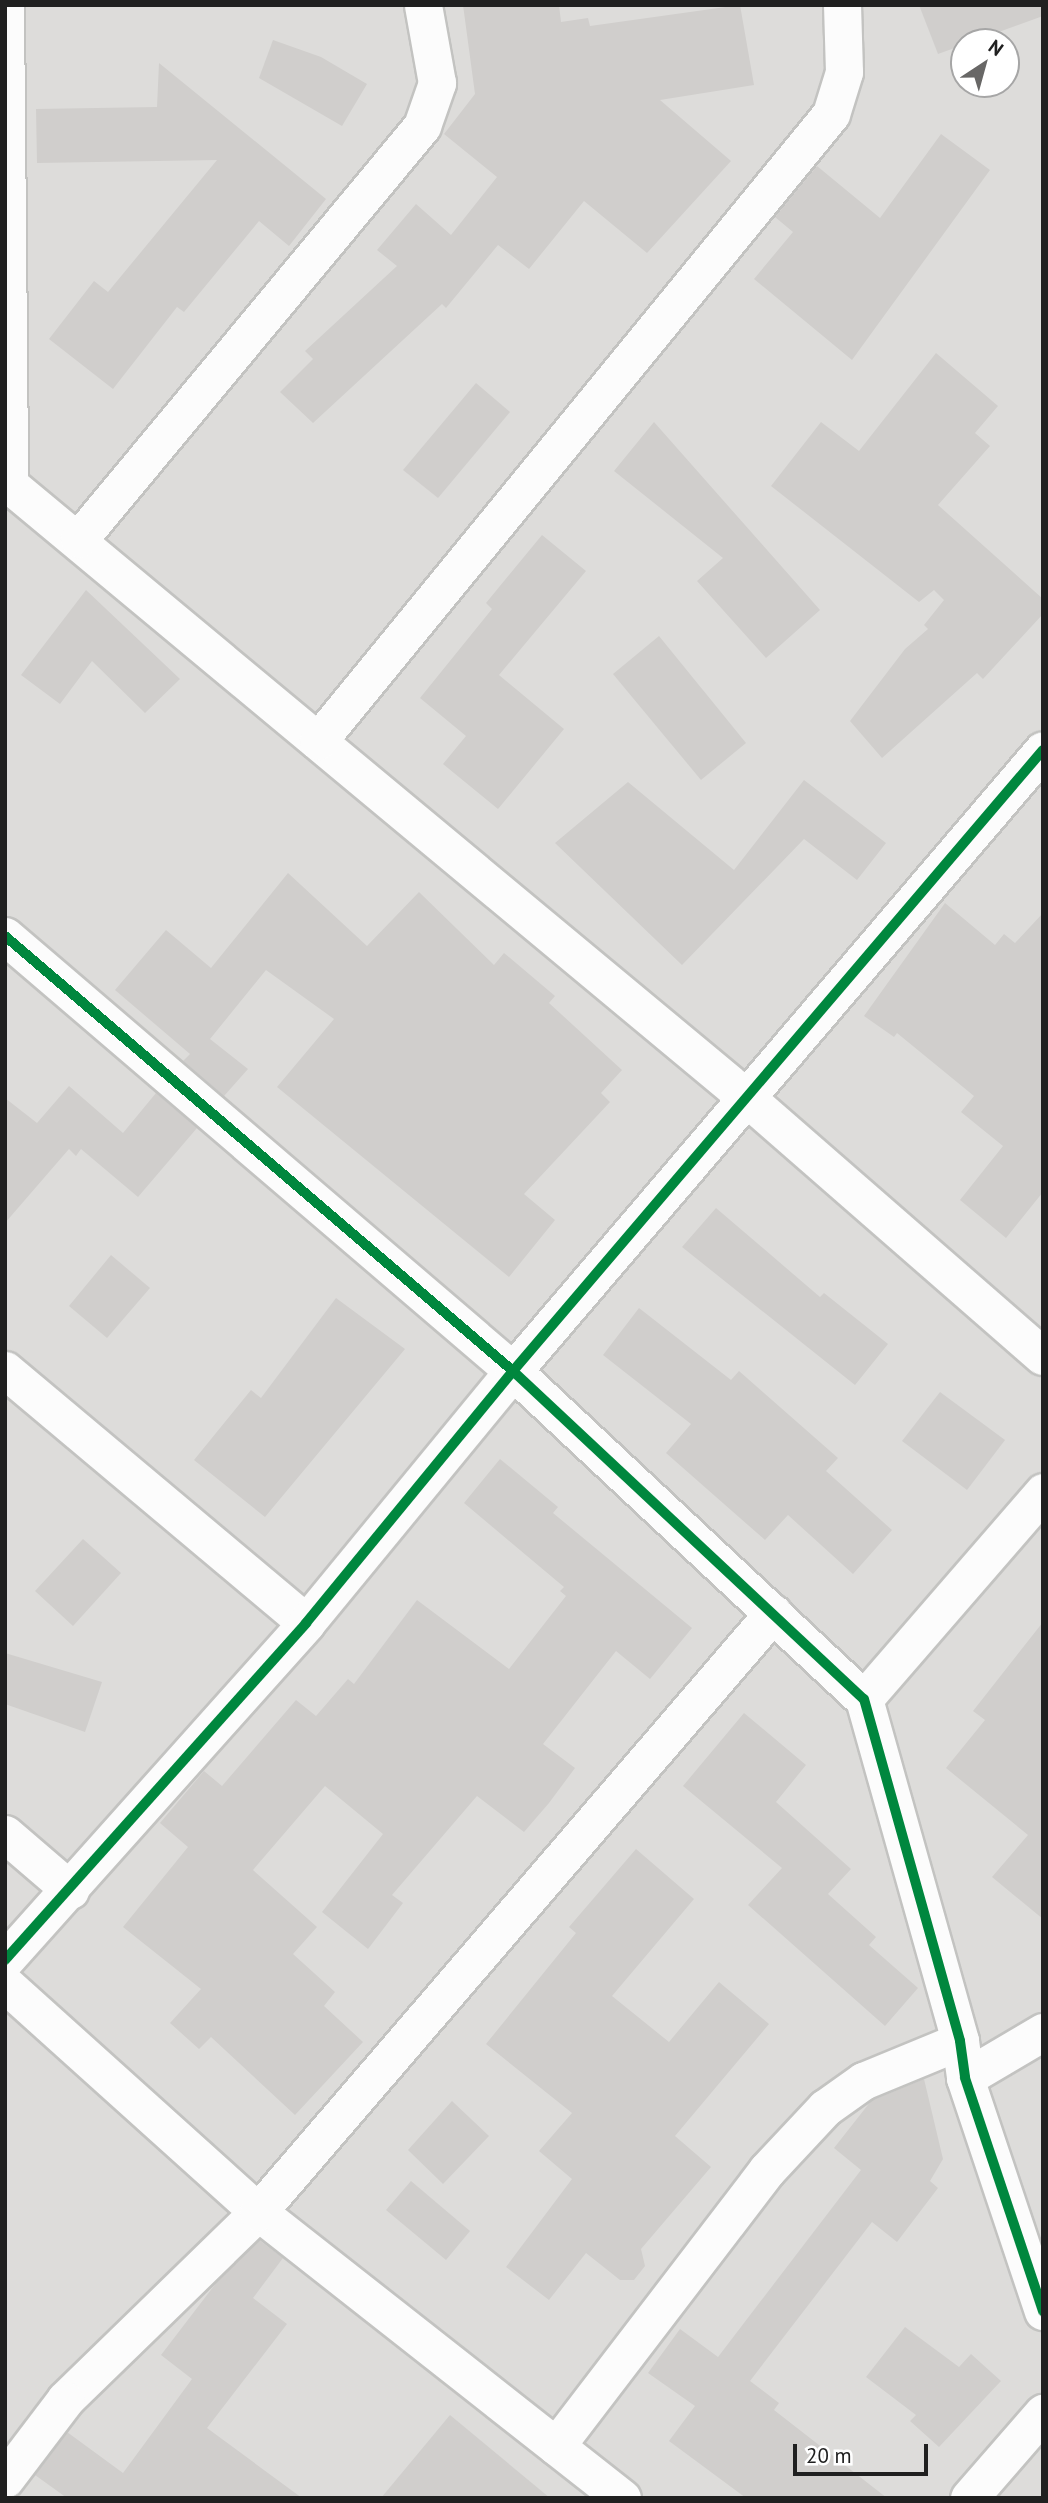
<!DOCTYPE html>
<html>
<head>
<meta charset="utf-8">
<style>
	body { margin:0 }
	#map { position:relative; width:1048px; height:2503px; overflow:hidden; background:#edece9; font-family:"PT Sans",sans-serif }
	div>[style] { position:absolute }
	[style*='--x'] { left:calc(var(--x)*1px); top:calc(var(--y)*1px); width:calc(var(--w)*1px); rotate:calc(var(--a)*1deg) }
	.residential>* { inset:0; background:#dddcda }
	.building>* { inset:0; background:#d0cecc }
	.roads { filter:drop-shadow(2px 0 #c3c3c1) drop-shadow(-2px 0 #c3c3c1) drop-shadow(0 2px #c3c3c1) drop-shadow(0 -2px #c3c3c1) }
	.minor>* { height:37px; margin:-18.5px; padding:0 18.5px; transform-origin:18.5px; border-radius:18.5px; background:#fcfcfc }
	.cycleway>* { height:10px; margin:-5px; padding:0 5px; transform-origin:5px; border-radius:5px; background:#00873e }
	span { translate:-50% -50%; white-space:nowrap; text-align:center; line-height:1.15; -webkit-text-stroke:5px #fff; paint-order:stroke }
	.frame { position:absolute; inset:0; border:7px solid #202020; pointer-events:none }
	.north { position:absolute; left:950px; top:28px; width:70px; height:70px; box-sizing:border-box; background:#fff; border:2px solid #a6a6a6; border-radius:50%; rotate:36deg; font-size:19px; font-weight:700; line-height:28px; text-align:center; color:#202020 }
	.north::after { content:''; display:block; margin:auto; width:24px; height:32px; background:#686766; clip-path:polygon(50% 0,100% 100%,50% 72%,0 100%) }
	.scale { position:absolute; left:793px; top:2444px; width:135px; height:32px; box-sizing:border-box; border:4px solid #202020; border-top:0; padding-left:9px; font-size:21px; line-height:24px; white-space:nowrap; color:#202020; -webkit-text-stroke:5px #fff; paint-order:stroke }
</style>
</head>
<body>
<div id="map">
	<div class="residential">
		<div style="clip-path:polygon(evenodd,5px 5px,1043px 5px,1043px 2498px,5px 2498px,5px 5px,964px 42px,1006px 42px,1006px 84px,964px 84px,964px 42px)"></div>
	</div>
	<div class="building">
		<div style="clip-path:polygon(463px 5px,559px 5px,561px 22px,588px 18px,590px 26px,740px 5px,754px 85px,660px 100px,731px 161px,647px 253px,584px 201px,529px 269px,498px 245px,446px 308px,442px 304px,313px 423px,280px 392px,313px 359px,305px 351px,397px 266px,377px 250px,416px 204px,451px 235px,497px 177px,444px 134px,475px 94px)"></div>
		<div style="clip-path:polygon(919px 5px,1043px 5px,1043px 16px,938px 54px)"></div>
		<div style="clip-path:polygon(273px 40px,321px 57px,367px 84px,342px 126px,259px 78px)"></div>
		<div style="clip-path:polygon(159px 63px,326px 199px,289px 246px,259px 221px,184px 312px,177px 307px,113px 389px,49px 339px,94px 281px,108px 292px,217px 160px,37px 163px,36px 109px,157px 107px)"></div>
		<div style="clip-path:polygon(941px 134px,990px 170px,852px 360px,754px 279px,793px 232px,775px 217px,817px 166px,880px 218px)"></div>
		<div style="clip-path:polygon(936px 353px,998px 406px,975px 433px,990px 446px,938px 505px,1043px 599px,1043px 614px,983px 679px,977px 673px,882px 758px,850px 721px,905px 649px,928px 629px,924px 625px,944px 600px,934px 590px,919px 602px,771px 486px,821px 422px,859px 451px)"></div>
		<div style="clip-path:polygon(476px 383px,510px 412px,438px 498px,403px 470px)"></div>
		<div style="clip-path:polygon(654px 422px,820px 610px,766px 658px,697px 581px,723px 558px,614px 471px)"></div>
		<div style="clip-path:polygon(542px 535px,586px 571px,499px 675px,564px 729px,498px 809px,443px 764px,466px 736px,420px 698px,492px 609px,486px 603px)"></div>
		<div style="clip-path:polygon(86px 590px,180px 679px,145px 713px,92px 661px,60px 704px,21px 675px)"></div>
		<div style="clip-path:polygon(659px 636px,746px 743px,701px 780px,613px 674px)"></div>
		<div style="clip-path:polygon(804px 780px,886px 843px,857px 880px,804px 839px,682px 965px,555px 843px,628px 782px,734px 870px)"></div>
		<div style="clip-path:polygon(288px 873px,367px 946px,419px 892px,494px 965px,504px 953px,555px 996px,549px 1003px,622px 1070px,601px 1093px,610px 1102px,524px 1194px,555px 1220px,509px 1277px,277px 1087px,334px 1019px,266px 970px,210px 1039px,248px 1069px,224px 1096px,183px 1061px,190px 1054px,115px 990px,166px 930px,211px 968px)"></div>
		<div style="clip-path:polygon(945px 903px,995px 945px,1004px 934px,1015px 943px,1043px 913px,1043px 1192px,1006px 1238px,960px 1200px,1003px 1146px,961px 1112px,974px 1096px,897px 1033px,894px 1037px,864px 1016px)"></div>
		<div style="clip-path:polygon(69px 1086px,123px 1133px,156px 1093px,197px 1128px,138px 1197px,81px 1149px,76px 1156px,69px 1149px,5px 1223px,5px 1098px,37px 1123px)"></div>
		<div style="clip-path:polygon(716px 1208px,820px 1297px,824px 1293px,888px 1344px,855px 1385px,682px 1247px)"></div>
		<div style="clip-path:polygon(111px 1255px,150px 1288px,107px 1338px,69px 1306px)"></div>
		<div style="clip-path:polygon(336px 1298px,405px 1349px,265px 1517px,194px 1460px,251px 1390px,261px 1398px)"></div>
		<div style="clip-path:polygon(639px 1308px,731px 1380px,739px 1371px,838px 1458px,826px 1471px,892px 1530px,853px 1574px,788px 1515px,765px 1540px,666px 1453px,691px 1424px,603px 1355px)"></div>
		<div style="clip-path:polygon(940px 1392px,1005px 1440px,967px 1490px,902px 1441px)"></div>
		<div style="clip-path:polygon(500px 1459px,558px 1507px,553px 1513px,692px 1628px,650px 1679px,616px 1651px,543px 1744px,575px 1768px,549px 1803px,524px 1832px,477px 1796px,392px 1895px,403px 1903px,368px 1949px,322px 1912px,383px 1834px,325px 1786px,253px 1870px,317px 1927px,293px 1954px,335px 1992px,324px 2006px,363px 2042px,295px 2115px,211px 2037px,199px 2049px,170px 2023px,201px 1989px,123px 1927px,188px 1847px,160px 1823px,204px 1771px,222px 1786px,296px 1700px,316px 1716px,348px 1679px,354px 1684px,417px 1600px,509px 1669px,566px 1596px,560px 1591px,564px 1587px,464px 1503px)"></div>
		<div style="clip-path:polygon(83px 1539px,121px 1573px,73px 1626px,35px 1591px)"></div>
		<div style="clip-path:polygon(1043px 1622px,1043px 1919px,992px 1877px,1028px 1835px,946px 1768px,985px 1720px,973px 1711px)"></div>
		<div style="clip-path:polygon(5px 1653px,102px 1682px,85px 1732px,5px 1704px)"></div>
		<div style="clip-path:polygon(744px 1713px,806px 1765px,776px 1802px,851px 1869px,828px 1894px,876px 1937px,869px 1945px,918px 1988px,885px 2026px,748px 1905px,782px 1868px,683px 1786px)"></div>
		<div style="clip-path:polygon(636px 1849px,694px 1899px,612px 1996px,669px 2042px,719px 1982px,769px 2024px,675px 2136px,711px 2167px,641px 2249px,645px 2266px,634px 2280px,620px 2280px,586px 2253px,549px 2300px,506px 2267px,572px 2179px,539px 2151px,572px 2113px,486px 2044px,576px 1933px,569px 1927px)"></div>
		<div style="clip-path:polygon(924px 2079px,943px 2159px,930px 2181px,938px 2188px,897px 2242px,872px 2222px,750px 2381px,779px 2403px,774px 2410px,887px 2498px,746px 2498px,669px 2441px,695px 2406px,648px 2373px,680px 2329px,718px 2357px,861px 2170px,834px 2148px,871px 2101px)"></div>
		<div style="clip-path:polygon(452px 2101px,489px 2136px,443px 2184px,408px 2150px)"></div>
		<div style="clip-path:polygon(411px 2181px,470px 2231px,446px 2260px,386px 2210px)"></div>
		<div style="clip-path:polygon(259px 2240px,283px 2258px,253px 2298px,287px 2324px,207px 2428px,302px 2498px,67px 2498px,35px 2475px,67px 2432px,123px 2473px,192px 2379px,161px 2355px,220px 2278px)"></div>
		<div style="clip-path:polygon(905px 2327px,959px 2367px,971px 2354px,1001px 2381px,939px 2447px,910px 2421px,916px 2415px,866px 2377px)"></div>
		<div style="clip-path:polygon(450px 2415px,550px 2498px,381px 2498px)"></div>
	</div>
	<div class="roads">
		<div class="minor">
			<div style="--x:5;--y:5;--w:476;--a:89.5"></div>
			<div style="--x:5;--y:481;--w:966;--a:39.75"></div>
			<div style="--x:748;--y:1099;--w:391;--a:41.1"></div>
			<div style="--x:79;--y:539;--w:537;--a:-50.29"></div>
			<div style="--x:422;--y:126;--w:46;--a:-70.8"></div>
			<div style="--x:437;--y:83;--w:79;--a:-100.2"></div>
			<div style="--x:318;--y:741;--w:810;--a:-50.71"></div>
			<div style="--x:831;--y:114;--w:44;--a:-72.8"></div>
			<div style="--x:844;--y:72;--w:67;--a:-91.7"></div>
			<div style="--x:5;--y:936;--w:669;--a:40.57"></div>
			<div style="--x:513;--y:1371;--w:480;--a:43.1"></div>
			<div style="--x:864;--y:1699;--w:355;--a:74.3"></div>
			<div style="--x:960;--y:2041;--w:37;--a:82"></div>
			<div style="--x:965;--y:2078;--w:246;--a:71.5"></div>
			<div style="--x:5;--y:1370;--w:393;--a:40"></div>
			<div style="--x:864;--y:1699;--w:274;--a:-49.1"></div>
			<div style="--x:5;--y:1834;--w:86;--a:40.7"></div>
			<div style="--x:5;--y:1960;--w:452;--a:-48.2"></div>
			<div style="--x:306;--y:1623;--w:326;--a:-50.6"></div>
			<div style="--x:513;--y:1371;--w:816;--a:-49.52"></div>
			<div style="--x:5;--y:1984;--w:341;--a:42"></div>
			<div style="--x:258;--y:2212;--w:269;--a:135.8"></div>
			<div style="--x:65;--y:2400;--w:99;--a:127.2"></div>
			<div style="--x:965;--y:2078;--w:91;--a:-30.5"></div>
			<div style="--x:556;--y:2446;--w:347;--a:-52.6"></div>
			<div style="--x:767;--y:2170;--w:85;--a:-46.9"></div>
			<div style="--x:825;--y:2108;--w:47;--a:-35.4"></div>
			<div style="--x:863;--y:2081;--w:105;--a:-22.4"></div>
			<div style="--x:622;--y:2498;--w:463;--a:-141.8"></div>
			<div style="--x:258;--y:2212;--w:790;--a:-49.31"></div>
			<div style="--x:969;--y:2498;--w:113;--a:-49"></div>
		</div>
	</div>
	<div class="cycleway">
		<div style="--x:5;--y:936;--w:669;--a:40.57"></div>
		<div style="--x:513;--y:1371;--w:480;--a:43.1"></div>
		<div style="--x:864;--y:1699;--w:355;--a:74.3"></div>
		<div style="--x:960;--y:2041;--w:37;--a:82"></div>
		<div style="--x:965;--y:2078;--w:246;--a:71.5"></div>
		<div style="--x:5;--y:1960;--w:452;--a:-48.2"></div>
		<div style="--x:306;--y:1623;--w:326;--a:-50.6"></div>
		<div style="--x:513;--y:1371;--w:816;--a:-49.52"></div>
	</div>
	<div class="frame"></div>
	<div class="north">N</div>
	<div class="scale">20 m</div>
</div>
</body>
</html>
